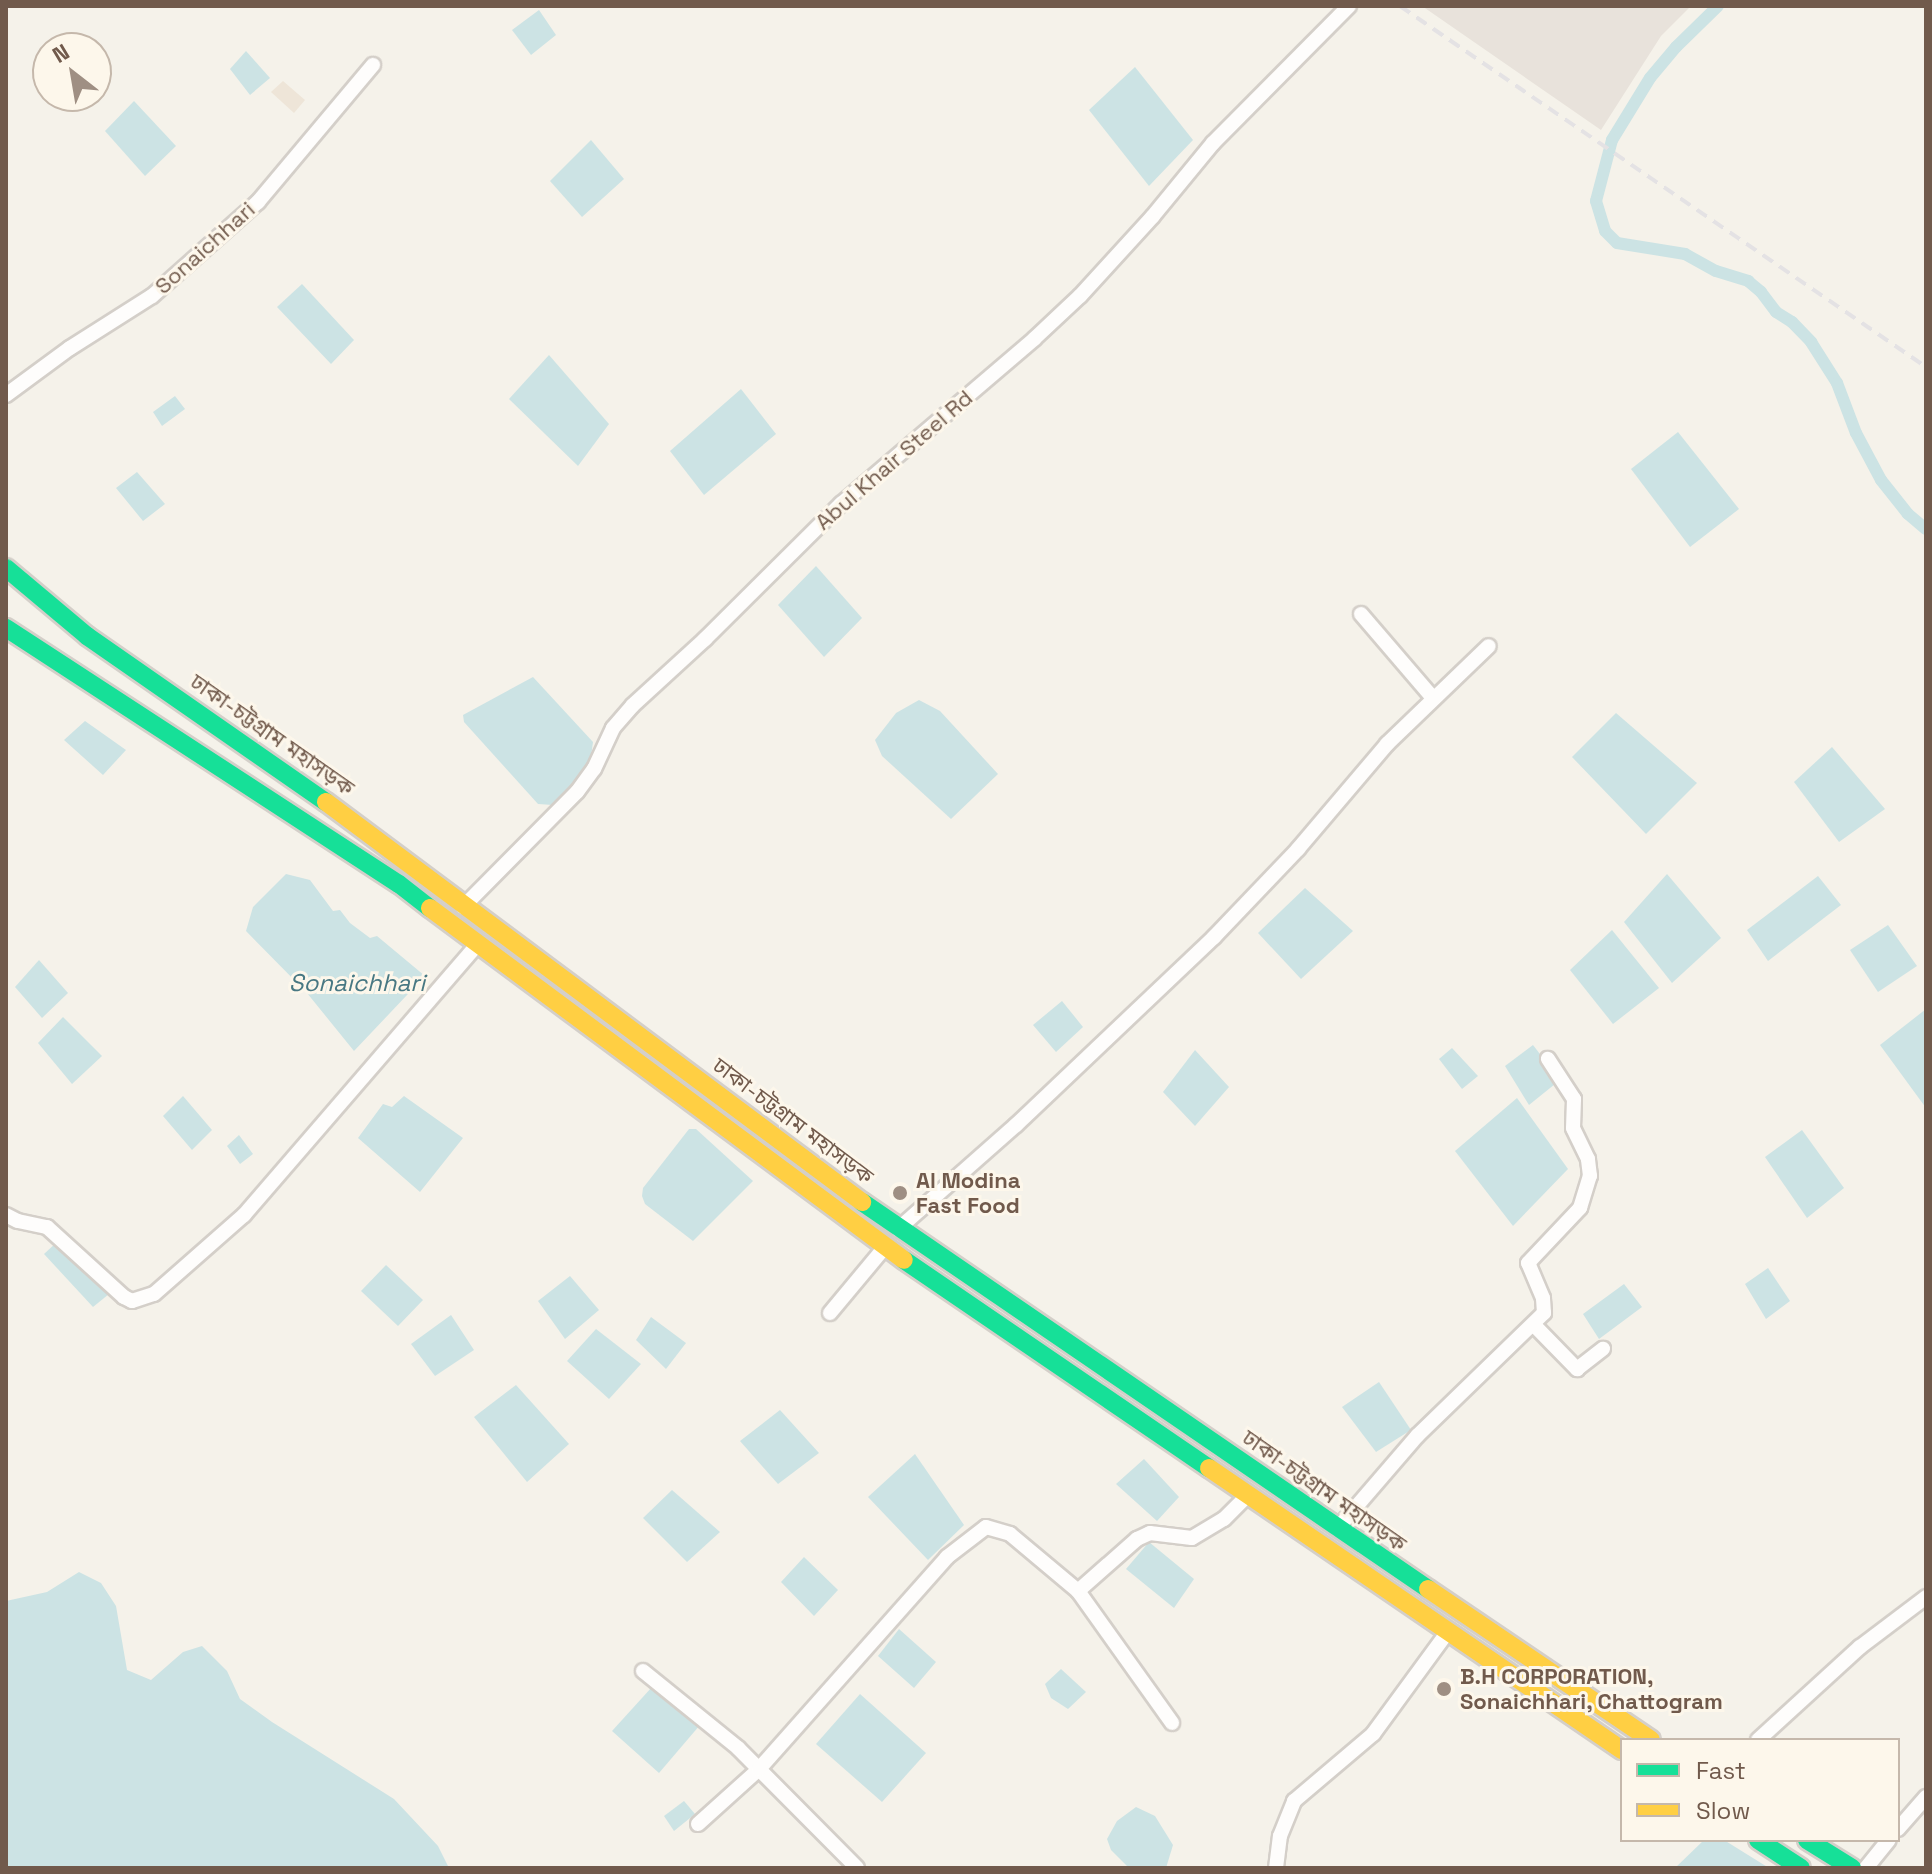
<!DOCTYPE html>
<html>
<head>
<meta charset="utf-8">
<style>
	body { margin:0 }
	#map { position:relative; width:1932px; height:1874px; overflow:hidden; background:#f5f2ea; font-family:"Space Grotesk","Noto Sans Bengali",sans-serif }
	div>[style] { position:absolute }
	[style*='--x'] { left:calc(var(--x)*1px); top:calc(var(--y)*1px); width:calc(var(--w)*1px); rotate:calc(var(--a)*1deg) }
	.residential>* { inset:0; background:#eee5d8 }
	.industrial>* { inset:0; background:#e8e2db }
	.water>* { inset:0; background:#cce3e4 }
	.canal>* { height:12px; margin:-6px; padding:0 6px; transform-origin:6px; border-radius:6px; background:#cce3e4 }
	.roads { filter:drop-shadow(2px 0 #d4cfc9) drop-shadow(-2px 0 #d4cfc9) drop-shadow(0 2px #d4cfc9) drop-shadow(0 -2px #d4cfc9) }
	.street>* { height:14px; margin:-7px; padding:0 7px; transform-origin:7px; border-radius:7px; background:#fefdfc }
	.fast>* { height:18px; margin:-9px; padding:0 9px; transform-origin:9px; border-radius:9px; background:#16e098 }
	.slow>* { height:18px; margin:-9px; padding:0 9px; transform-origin:9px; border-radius:9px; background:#ffcf43 }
	.rail>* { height:4px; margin-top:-2px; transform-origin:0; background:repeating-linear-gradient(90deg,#e4e2e4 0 12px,transparent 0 20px) }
	.dots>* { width:22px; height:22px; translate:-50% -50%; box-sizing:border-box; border:4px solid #fdf7eb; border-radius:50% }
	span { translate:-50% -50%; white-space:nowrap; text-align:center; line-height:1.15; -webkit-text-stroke:6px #fdf7eb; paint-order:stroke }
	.street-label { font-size:22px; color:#715a4c }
	.poi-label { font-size:22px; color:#715a4c; font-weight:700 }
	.left { translate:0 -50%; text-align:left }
	.water-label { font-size:24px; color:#487883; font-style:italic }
	.frame { position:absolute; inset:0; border:8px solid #715a4c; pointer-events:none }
	.legend { position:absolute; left:1620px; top:1738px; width:280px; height:104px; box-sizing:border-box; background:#fdf7eb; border:2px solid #c5b8ab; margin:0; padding:10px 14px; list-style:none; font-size:24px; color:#715a4c }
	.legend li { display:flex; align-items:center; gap:16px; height:40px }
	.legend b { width:40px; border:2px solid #c5b8ab }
	.north { position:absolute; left:32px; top:32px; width:80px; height:80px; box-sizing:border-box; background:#fdf7eb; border:2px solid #c5b8ab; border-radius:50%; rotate:329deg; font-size:22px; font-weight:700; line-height:32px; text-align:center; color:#715a4c }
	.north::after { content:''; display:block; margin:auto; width:28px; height:36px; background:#9f8f83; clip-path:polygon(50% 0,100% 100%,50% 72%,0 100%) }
</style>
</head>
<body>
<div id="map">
	<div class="residential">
		<div style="clip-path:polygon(283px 81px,305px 100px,294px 113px,271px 92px)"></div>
	</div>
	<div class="industrial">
		<div style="clip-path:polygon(1422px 6px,1691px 6px,1661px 36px,1601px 130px)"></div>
	</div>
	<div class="water">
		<div style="clip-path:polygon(539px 10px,556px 35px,531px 55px,512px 30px)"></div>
		<div style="clip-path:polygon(246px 51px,270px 78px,250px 95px,230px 69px)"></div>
		<div style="clip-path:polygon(1135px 67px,1193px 140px,1149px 186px,1089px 110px)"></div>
		<div style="clip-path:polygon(134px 101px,176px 146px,145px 176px,105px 131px)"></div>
		<div style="clip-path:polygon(591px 140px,624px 179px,582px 217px,550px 181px)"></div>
		<div style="clip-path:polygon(302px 284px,354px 340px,331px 364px,277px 307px)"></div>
		<div style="clip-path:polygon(549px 355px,609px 424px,578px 466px,509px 399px)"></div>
		<div style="clip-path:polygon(741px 389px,776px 434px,704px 495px,670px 451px)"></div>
		<div style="clip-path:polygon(175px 396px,185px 409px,162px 426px,153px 412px)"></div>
		<div style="clip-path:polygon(1678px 432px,1739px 509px,1690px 547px,1631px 469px)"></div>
		<div style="clip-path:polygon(137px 472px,165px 504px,143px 521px,116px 488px)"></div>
		<div style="clip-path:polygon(816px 566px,862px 618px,824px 657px,778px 605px)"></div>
		<div style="clip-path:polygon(533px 677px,593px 742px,590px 764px,553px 805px,538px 804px,464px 722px,463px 715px)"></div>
		<div style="clip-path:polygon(919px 700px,940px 711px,998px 774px,951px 819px,882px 756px,875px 740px,896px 713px)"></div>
		<div style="clip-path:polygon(1616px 713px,1697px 783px,1646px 834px,1572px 757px)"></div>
		<div style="clip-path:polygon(85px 721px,126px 750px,103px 775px,64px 740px)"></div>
		<div style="clip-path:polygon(1832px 747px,1885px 809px,1839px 842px,1794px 782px)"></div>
		<div style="clip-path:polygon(286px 874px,310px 880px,333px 911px,340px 910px,350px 923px,370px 938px,377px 936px,425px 976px,354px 1051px,307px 993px,246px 931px,253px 907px)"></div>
		<div style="clip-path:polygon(1667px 874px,1721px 938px,1672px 983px,1624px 922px)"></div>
		<div style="clip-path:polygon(1818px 876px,1841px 905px,1768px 961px,1747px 930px)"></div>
		<div style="clip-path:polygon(1305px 888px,1353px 931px,1301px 979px,1258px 933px)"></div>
		<div style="clip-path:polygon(1888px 925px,1917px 966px,1878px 992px,1850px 950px)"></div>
		<div style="clip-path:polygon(1612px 930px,1659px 988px,1613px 1024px,1570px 970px)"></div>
		<div style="clip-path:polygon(39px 960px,68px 993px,42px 1018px,15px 987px)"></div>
		<div style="clip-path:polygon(1062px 1001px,1083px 1027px,1056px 1052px,1033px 1025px)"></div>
		<div style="clip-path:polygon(1926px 1009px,1926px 1108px,1880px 1045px)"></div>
		<div style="clip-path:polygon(63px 1017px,102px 1056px,72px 1084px,38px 1043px)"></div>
		<div style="clip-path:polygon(1533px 1045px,1560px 1080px,1529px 1105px,1505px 1066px)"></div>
		<div style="clip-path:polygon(1452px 1048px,1478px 1076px,1462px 1089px,1439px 1059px)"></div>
		<div style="clip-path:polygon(1195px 1050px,1229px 1087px,1195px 1126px,1163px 1092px)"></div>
		<div style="clip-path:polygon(183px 1096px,212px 1130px,192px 1150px,163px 1116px)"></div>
		<div style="clip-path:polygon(404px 1096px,463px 1138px,420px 1192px,358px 1138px,383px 1104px,392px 1107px)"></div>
		<div style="clip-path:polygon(1517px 1098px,1568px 1169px,1513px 1226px,1455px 1151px)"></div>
		<div style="clip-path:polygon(689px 1129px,696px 1129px,753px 1181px,693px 1241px,645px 1204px,642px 1196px,643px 1188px)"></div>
		<div style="clip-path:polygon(1802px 1130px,1844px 1188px,1807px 1218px,1765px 1157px)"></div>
		<div style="clip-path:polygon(239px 1135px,253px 1154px,240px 1164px,227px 1146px)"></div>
		<div style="clip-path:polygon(57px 1242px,109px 1294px,93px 1307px,44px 1254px)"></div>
		<div style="clip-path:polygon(386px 1265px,423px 1300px,398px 1326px,361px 1291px)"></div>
		<div style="clip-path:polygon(1768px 1268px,1790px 1301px,1766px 1319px,1745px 1284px)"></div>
		<div style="clip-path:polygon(570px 1276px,599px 1310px,565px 1339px,538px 1301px)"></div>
		<div style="clip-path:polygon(1624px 1284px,1642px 1307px,1599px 1339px,1583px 1314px)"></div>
		<div style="clip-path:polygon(451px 1315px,474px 1350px,435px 1376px,411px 1344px)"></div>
		<div style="clip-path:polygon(651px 1317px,686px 1343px,666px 1369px,636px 1340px)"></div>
		<div style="clip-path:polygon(596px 1329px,641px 1364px,609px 1399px,567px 1361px)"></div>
		<div style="clip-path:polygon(1379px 1382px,1411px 1430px,1376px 1452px,1342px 1407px)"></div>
		<div style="clip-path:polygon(516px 1385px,569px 1444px,527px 1482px,474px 1417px)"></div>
		<div style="clip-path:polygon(780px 1410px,819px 1453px,778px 1484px,740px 1441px)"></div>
		<div style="clip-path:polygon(915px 1454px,964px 1525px,928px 1560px,868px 1497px)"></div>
		<div style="clip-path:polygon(1144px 1459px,1179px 1497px,1157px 1521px,1116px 1484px)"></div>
		<div style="clip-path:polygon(672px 1490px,720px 1532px,687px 1562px,643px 1518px)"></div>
		<div style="clip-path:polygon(1149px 1542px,1194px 1579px,1174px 1608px,1126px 1569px)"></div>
		<div style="clip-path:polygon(804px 1557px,838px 1590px,814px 1616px,781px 1582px)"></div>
		<div style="clip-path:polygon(79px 1572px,101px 1583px,116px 1606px,127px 1670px,151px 1680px,183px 1652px,202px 1646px,227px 1671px,240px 1699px,272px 1722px,394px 1799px,438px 1846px,449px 1868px,6px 1868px,6px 1601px,47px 1592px)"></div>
		<div style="clip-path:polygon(899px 1629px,936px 1662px,914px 1688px,878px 1656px)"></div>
		<div style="clip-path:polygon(1061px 1669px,1086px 1692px,1068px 1709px,1051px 1698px,1045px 1684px)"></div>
		<div style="clip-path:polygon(652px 1687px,700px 1725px,659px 1773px,612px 1731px)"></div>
		<div style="clip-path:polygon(860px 1694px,926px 1753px,882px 1802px,816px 1744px)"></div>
		<div style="clip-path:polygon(684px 1801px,695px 1814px,674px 1831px,664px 1816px)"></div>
		<div style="clip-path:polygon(1136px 1807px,1155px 1816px,1173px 1845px,1166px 1868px,1129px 1868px,1111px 1850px,1107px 1839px,1117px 1821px)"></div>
		<div style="clip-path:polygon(1704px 1840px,1724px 1840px,1769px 1868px,1675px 1868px)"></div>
	</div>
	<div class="canal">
		<div style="--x:1718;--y:6;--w:59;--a:135.7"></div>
		<div style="--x:1676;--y:47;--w:40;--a:130"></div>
		<div style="--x:1650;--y:78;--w:73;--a:121.5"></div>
		<div style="--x:1612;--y:140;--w:63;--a:104.7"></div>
		<div style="--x:1596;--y:201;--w:31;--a:73"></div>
		<div style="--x:1605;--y:231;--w:17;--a:45"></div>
		<div style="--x:1617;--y:243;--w:69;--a:9.2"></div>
		<div style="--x:1685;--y:254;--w:35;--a:29"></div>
		<div style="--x:1716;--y:271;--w:34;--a:17"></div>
		<div style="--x:1748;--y:281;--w:17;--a:40"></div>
		<div style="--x:1761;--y:292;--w:25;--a:53"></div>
		<div style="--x:1776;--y:312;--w:19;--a:32"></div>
		<div style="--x:1792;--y:322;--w:28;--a:46"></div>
		<div style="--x:1811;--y:342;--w:49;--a:57.6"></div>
		<div style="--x:1837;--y:383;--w:53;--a:69.2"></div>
		<div style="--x:1856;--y:433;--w:53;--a:62"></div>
		<div style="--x:1881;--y:480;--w:43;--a:51.5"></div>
		<div style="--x:1908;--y:514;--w:23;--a:40"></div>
	</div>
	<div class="roads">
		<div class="street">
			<div style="--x:6;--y:395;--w:79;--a:-36.3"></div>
			<div style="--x:70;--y:348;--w:97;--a:-32.4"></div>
			<div style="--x:152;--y:296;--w:142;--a:-41.6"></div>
			<div style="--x:258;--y:202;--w:179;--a:-50"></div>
			<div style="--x:1361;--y:614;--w:111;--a:49.4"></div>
			<div style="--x:463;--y:907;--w:162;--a:-45.3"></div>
			<div style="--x:577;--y:792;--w:29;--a:-54"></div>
			<div style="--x:594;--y:769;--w:45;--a:-65.1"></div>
			<div style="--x:613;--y:728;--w:30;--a:-49"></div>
			<div style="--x:633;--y:705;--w:98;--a:-42.5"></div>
			<div style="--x:705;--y:639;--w:192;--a:-44.8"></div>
			<div style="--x:841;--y:504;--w:254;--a:-40.5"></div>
			<div style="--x:1034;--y:339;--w:63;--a:-43.1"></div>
			<div style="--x:1080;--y:296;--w:108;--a:-47.6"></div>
			<div style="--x:1153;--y:216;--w:94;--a:-50.6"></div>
			<div style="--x:1213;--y:143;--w:193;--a:-45.2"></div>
			<div style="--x:6;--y:1215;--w:13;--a:27"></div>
			<div style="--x:18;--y:1221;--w:30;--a:12"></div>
			<div style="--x:47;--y:1227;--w:104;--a:42.3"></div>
			<div style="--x:124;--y:1297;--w:9;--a:27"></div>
			<div style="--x:132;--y:1301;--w:23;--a:-18"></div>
			<div style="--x:154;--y:1294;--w:120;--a:-41.3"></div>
			<div style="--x:244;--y:1215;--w:358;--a:-49.2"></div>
			<div style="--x:898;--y:1229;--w:157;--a:-41.4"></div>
			<div style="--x:1016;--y:1125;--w:273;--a:-43.5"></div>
			<div style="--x:1214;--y:937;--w:122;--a:-46.3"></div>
			<div style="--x:1298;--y:849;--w:138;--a:-49.7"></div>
			<div style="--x:1387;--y:744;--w:141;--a:-43.9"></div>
			<div style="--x:830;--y:1313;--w:86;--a:-50.2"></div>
			<div style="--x:1534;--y:1325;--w:62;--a:45.7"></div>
			<div style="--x:1577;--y:1369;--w:33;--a:-38"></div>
			<div style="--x:1337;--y:1529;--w:123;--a:-49.3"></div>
			<div style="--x:1417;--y:1436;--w:177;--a:-44.1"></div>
			<div style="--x:1544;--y:1313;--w:15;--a:-94"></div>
			<div style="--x:1543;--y:1298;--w:38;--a:-113"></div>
			<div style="--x:1528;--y:1263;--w:76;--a:-46.6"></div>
			<div style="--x:1580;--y:1208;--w:34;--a:-73"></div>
			<div style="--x:1590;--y:1176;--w:17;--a:-97"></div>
			<div style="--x:1588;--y:1159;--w:34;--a:-116"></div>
			<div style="--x:1573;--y:1128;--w:29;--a:-88"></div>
			<div style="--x:1574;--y:1099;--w:48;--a:-123"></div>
			<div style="--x:1078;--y:1591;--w:162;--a:54.5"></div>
			<div style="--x:643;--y:1671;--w:122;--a:39"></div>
			<div style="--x:738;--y:1748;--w:169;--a:45.2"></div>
			<div style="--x:1758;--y:1740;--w:138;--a:-42.4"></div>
			<div style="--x:1860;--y:1647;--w:83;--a:-37.1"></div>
			<div style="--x:698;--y:1824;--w:82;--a:-42"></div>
			<div style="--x:759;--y:1769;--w:283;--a:-48.4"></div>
			<div style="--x:947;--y:1557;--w:49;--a:-37.6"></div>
			<div style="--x:986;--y:1527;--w:25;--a:16"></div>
			<div style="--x:1010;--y:1534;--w:89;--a:40"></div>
			<div style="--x:1078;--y:1591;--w:79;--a:-41.4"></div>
			<div style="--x:1137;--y:1539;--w:14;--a:-25"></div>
			<div style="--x:1150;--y:1533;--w:42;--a:6.8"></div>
			<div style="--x:1192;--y:1538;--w:37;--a:-31"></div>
			<div style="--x:1224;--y:1519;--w:33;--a:-45"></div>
			<div style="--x:1898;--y:1829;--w:43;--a:-48.8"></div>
			<div style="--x:1276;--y:1868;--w:32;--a:-83"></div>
			<div style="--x:1280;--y:1836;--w:38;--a:-68"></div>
			<div style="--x:1294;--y:1801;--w:104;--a:-40.3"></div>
			<div style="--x:1373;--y:1734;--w:125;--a:-53.8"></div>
			<div style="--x:1866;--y:1868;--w:36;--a:-51"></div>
		</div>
		<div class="fast">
			<div style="--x:6;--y:568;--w:106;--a:40"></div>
			<div style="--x:87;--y:636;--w:291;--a:34.8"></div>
			<div style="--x:6;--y:628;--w:469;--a:33.1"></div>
			<div style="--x:399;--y:884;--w:39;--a:38"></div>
			<div style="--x:862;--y:1202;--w:686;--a:34.36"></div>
			<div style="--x:904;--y:1260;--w:369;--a:34.3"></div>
			<div style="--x:1758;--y:1840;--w:51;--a:33.1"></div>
			<div style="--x:1807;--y:1840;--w:53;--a:31.9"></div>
		</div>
		<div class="slow">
			<div style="--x:326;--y:802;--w:669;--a:36.73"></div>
			<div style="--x:430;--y:908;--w:590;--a:36.6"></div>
			<div style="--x:1209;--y:1468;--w:500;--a:34.33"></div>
			<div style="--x:1428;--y:1589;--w:269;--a:34.1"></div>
		</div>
	</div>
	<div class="rail">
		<div style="--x:1400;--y:6;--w:638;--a:34.46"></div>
	</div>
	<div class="dots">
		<div style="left:900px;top:1193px;background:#9f8f83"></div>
		<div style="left:1444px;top:1689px;background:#9f8f83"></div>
	</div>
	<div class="street-label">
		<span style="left:205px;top:248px;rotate:-42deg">Sonaichhari</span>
		<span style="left:894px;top:460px;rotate:-41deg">Abul Khair Steel Rd</span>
		<span style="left:272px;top:735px;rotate:35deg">ঢাকা-চট্টগ্রাম মহাসড়ক</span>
		<span style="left:793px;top:1121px;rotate:37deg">ঢাকা-চট্টগ্রাম মহাসড়ক</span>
		<span style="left:1324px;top:1491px;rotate:35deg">ঢাকা-চট্টগ্রাম মহাসড়ক</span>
	</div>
	<div class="poi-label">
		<span class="left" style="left:916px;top:1193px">Al Modina<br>Fast Food</span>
		<span class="left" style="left:1460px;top:1689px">B.H CORPORATION,<br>Sonaichhari, Chattogram</span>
	</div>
	<div class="water-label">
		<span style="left:357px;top:983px">Sonaichhari</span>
	</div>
	<div class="frame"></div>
	<ul class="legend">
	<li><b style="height:10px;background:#16e098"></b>Fast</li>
	<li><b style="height:10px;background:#ffcf43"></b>Slow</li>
	</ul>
	<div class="north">N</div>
</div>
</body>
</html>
